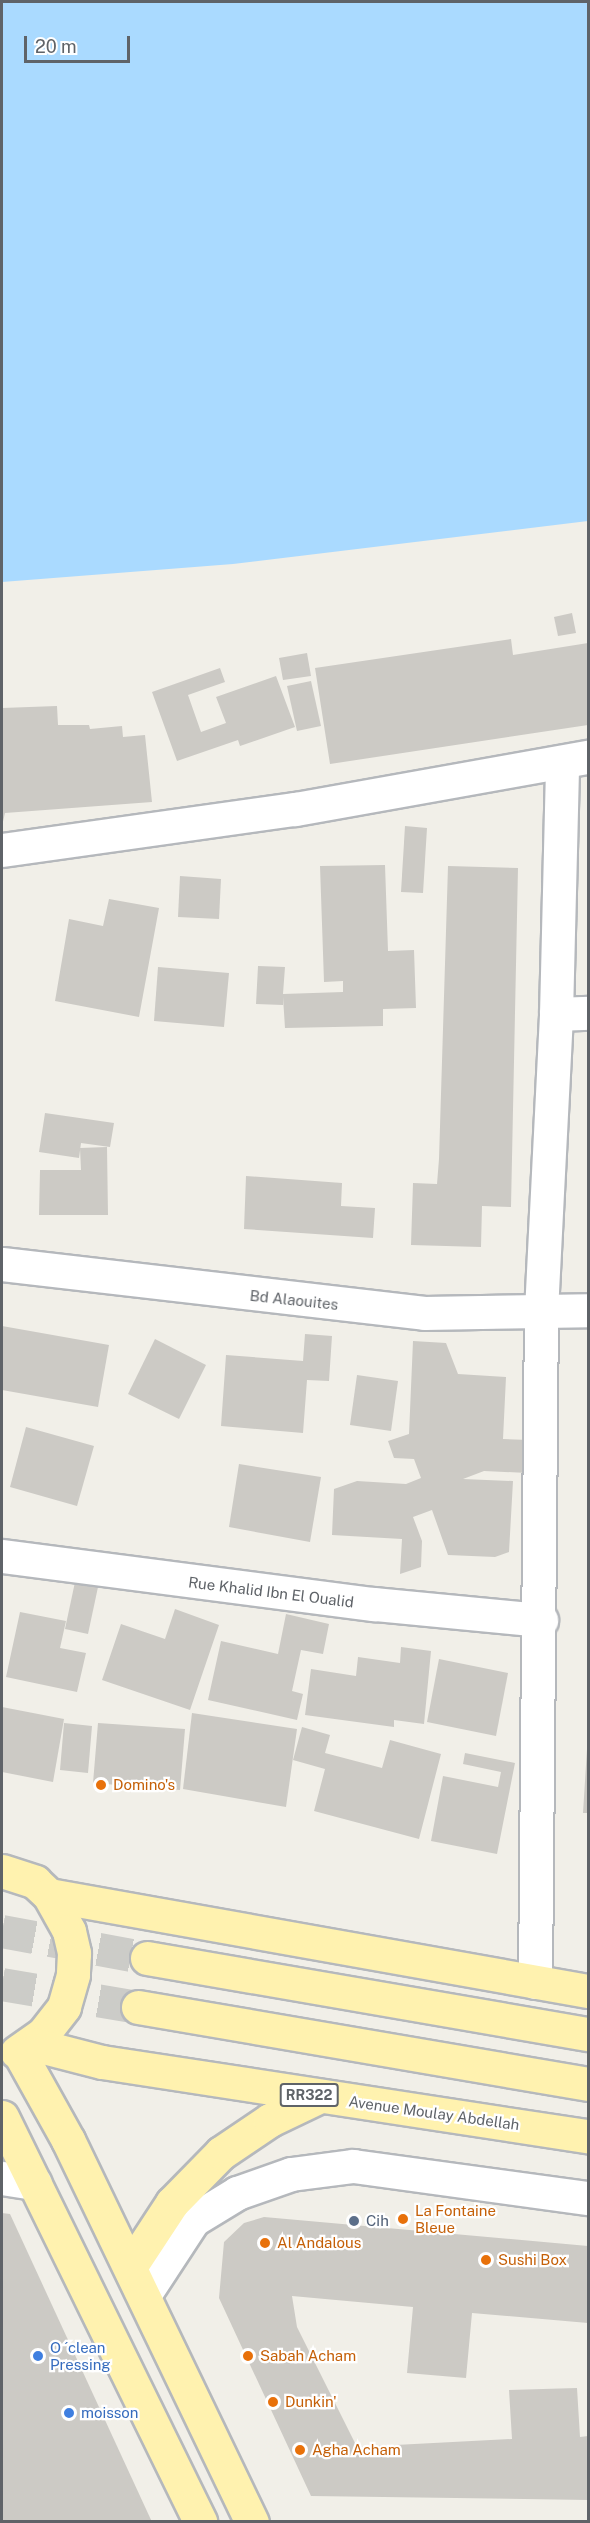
<!DOCTYPE html>
<html>
<head>
<meta charset="utf-8">
<style>
	body { margin:0 }
	#map { position:relative; width:590px; height:2523px; overflow:hidden; background:#f1efe8; font-family:"Public Sans",sans-serif }
	div>[style] { position:absolute }
	[style*='--x'] { left:calc(var(--x)*1px); top:calc(var(--y)*1px); width:calc(var(--w)*1px); rotate:calc(var(--a)*1deg) }
	.water>* { inset:0; background:#aadaff }
	.building>* { inset:0; background:#cccac5 }
	.major-tunnel>* { height:33px; margin-top:-16.5px; transform-origin:0; background:repeating-linear-gradient(90deg,#ccccc8 0 33px,transparent 0 49px) }
	.roads { filter:drop-shadow(2px 0 #b5b8bc) drop-shadow(-2px 0 #b5b8bc) drop-shadow(0 2px #b5b8bc) drop-shadow(0 -2px #b5b8bc) }
	.minor>* { height:33px; margin:-16.5px; padding:0 16.5px; transform-origin:16.5px; border-radius:16.5px; background:#fff }
	.major>* { height:33px; margin:-16.5px; padding:0 16.5px; transform-origin:16.5px; border-radius:16.5px; background:#fff2af }
	.dots>* { width:16px; height:16px; translate:-50% -50%; box-sizing:border-box; border:3px solid #fff; border-radius:50% }
	span { translate:-50% -50%; white-space:nowrap; text-align:center; line-height:1.15; -webkit-text-stroke:4.5px #fff; paint-order:stroke }
	.shield-label span { padding:2px 4px; background:#fff; border:2px solid; border-radius:4px; -webkit-text-stroke-width:0 }
	.shield-label { font-size:14px; color:#5f6368; font-weight:700 }
	.street-label { font-size:15px; color:#5f6368 }
	.food-label { font-size:15px; color:#c56008 }
	.left { translate:0 -50%; text-align:left }
	.service-label { font-size:15px; color:#4e5e75 }
	.shop-label { font-size:15px; color:#366cbe }
	.frame { position:absolute; inset:0; border:3px solid #5f6368; pointer-events:none }
	.scale { position:absolute; left:24px; top:36px; width:106px; height:27px; box-sizing:border-box; border:3px solid #5f6368; border-top:0; padding-left:8px; font-size:18px; line-height:21px; white-space:nowrap; color:#5f6368; -webkit-text-stroke:4px #fff; paint-order:stroke }
</style>
</head>
<body>
<div id="map">
	<div class="water">
		<div style="clip-path:polygon(2px 2px,588px 2px,588px 521px,233px 564px,2px 582px)"></div>
	</div>
	<div class="building">
		<div style="clip-path:polygon(572px 613px,576px 633px,558px 636px,554px 617px)"></div>
		<div style="clip-path:polygon(511px 639px,513px 655px,588px 643px,588px 725px,330px 764px,315px 668px)"></div>
		<div style="clip-path:polygon(307px 653px,311px 676px,283px 680px,279px 658px)"></div>
		<div style="clip-path:polygon(220px 668px,225px 682px,188px 695px,201px 732px,226px 723px,216px 697px,276px 676px,295px 727px,240px 746px,238px 740px,177px 761px,152px 692px)"></div>
		<div style="clip-path:polygon(311px 681px,321px 726px,297px 731px,287px 686px)"></div>
		<div style="clip-path:polygon(57px 706px,58px 725px,89px 725px,90px 729px,122px 726px,123px 737px,145px 735px,152px 802px,5px 813px,2px 826px,2px 708px)"></div>
		<div style="clip-path:polygon(405px 826px,427px 828px,423px 893px,401px 892px)"></div>
		<div style="clip-path:polygon(385px 865px,388px 951px,414px 950px,416px 1008px,383px 1009px,383px 1026px,285px 1028px,283px 997px,283px 1005px,256px 1004px,258px 966px,285px 967px,283px 994px,343px 992px,343px 981px,324px 982px,320px 866px)"></div>
		<div style="clip-path:polygon(448px 866px,518px 868px,511px 1207px,482px 1206px,481px 1247px,411px 1245px,413px 1183px,437px 1184px,439px 1159px)"></div>
		<div style="clip-path:polygon(180px 876px,221px 879px,219px 919px,178px 917px)"></div>
		<div style="clip-path:polygon(109px 899px,159px 908px,139px 1017px,55px 1001px,69px 919px,103px 926px)"></div>
		<div style="clip-path:polygon(158px 967px,229px 973px,224px 1027px,154px 1021px)"></div>
		<div style="clip-path:polygon(45px 1113px,114px 1123px,110px 1147px,81px 1143px,79px 1158px,39px 1152px)"></div>
		<div style="clip-path:polygon(107px 1147px,108px 1215px,39px 1215px,40px 1170px,81px 1170px,80px 1148px)"></div>
		<div style="clip-path:polygon(246px 1176px,342px 1183px,341px 1206px,375px 1208px,373px 1238px,244px 1229px)"></div>
		<div style="clip-path:polygon(2px 1326px,109px 1345px,98px 1407px,2px 1390px)"></div>
		<div style="clip-path:polygon(305px 1334px,332px 1336px,329px 1381px,307px 1380px,303px 1433px,221px 1426px,226px 1355px,303px 1361px)"></div>
		<div style="clip-path:polygon(155px 1339px,206px 1365px,179px 1419px,128px 1394px)"></div>
		<div style="clip-path:polygon(413px 1341px,446px 1343px,458px 1374px,506px 1377px,503px 1439px,529px 1440px,527px 1473px,484px 1471px,463px 1479px,513px 1481px,509px 1552px,495px 1557px,448px 1555px,432px 1510px,413px 1517px,422px 1541px,421px 1567px,400px 1574px,402px 1539px,332px 1535px,334px 1489px,357px 1481px,406px 1484px,421px 1478px,414px 1459px,394px 1458px,388px 1441px,409px 1434px)"></div>
		<div style="clip-path:polygon(357px 1375px,398px 1381px,391px 1431px,350px 1425px)"></div>
		<div style="clip-path:polygon(26px 1427px,94px 1446px,77px 1506px,10px 1487px)"></div>
		<div style="clip-path:polygon(239px 1464px,321px 1477px,310px 1542px,229px 1527px)"></div>
		<div style="clip-path:polygon(75px 1582px,98px 1587px,88px 1634px,65px 1629px)"></div>
		<div style="clip-path:polygon(175px 1609px,219px 1625px,190px 1710px,102px 1680px,121px 1624px,165px 1639px)"></div>
		<div style="clip-path:polygon(20px 1612px,66px 1621px,60px 1648px,86px 1653px,77px 1692px,6px 1677px)"></div>
		<div style="clip-path:polygon(286px 1614px,329px 1624px,323px 1654px,301px 1650px,292px 1691px,303px 1694px,297px 1720px,208px 1700px,221px 1641px,278px 1654px)"></div>
		<div style="clip-path:polygon(401px 1647px,431px 1651px,424px 1724px,394px 1720px,394px 1727px,305px 1715px,311px 1669px,356px 1676px,358px 1657px,400px 1663px)"></div>
		<div style="clip-path:polygon(439px 1659px,508px 1673px,496px 1736px,427px 1722px)"></div>
		<div style="clip-path:polygon(2px 1707px,64px 1719px,53px 1782px,2px 1772px)"></div>
		<div style="clip-path:polygon(192px 1713px,297px 1729px,286px 1807px,183px 1789px)"></div>
		<div style="clip-path:polygon(64px 1723px,92px 1726px,88px 1773px,60px 1770px)"></div>
		<div style="clip-path:polygon(98px 1723px,185px 1729px,180px 1790px,93px 1783px)"></div>
		<div style="clip-path:polygon(302px 1727px,330px 1735px,325px 1753px,382px 1768px,390px 1740px,441px 1754px,419px 1839px,314px 1811px,325px 1769px,293px 1760px)"></div>
		<div style="clip-path:polygon(587px 1749px,588px 1749px,588px 1813px,583px 1813px)"></div>
		<div style="clip-path:polygon(465px 1753px,515px 1763px,497px 1854px,431px 1841px,443px 1776px,498px 1787px,501px 1772px,463px 1764px)"></div>
		<div style="clip-path:polygon(2px 2213px,10px 2214px,152px 2522px,2px 2522px)"></div>
		<div style="clip-path:polygon(264px 2217px,588px 2246px,588px 2323px,472px 2313px,466px 2378px,407px 2373px,413px 2307px,292px 2296px,297px 2327px,357px 2447px,512px 2439px,509px 2390px,577px 2388px,580px 2437px,588px 2436px,588px 2500px,311px 2496px,219px 2298px,224px 2242px,244px 2223px)"></div>
	</div>
	<div class="major-tunnel">
		<div style="--x:2;--y:1931;--w:147;--a:10.5"></div>
		<div style="--x:2;--y:1984;--w:138;--a:9.6"></div>
	</div>
	<div class="roads">
		<div class="minor">
			<div style="--x:2;--y:850;--w:296;--a:-8"></div>
			<div style="--x:295;--y:809;--w:298;--a:-10.1"></div>
			<div style="--x:556;--y:1014;--w:32;--a:-2"></div>
			<div style="--x:2;--y:1264;--w:425;--a:6.6"></div>
			<div style="--x:424;--y:1313;--w:164;--a:-1"></div>
			<div style="--x:2;--y:1556;--w:375;--a:7.4"></div>
			<div style="--x:374;--y:1604;--w:168;--a:5.5"></div>
			<div style="--x:535;--y:1982;--w:671;--a:-89.49"></div>
			<div style="--x:541;--y:1311;--w:297;--a:-87.1"></div>
			<div style="--x:556;--y:1014;--w:252;--a:-88.6"></div>
			<div style="--x:2;--y:2178;--w:33;--a:9"></div>
			<div style="--x:144;--y:2295;--w:90;--a:-56.8"></div>
			<div style="--x:193;--y:2220;--w:52;--a:-31.5"></div>
			<div style="--x:237;--y:2193;--w:57;--a:-19.4"></div>
			<div style="--x:291;--y:2174;--w:63;--a:-7.4"></div>
			<div style="--x:353;--y:2166;--w:237;--a:7.8"></div>
		</div>
		<div class="major">
			<div style="--x:2;--y:1871;--w:35;--a:18"></div>
			<div style="--x:35;--y:1882;--w:19;--a:43"></div>
			<div style="--x:49;--y:1895;--w:41;--a:60.9"></div>
			<div style="--x:69;--y:1931;--w:23;--a:77"></div>
			<div style="--x:74;--y:1953;--w:22;--a:93"></div>
			<div style="--x:73;--y:1975;--w:33;--a:106"></div>
			<div style="--x:64;--y:2007;--w:33;--a:128"></div>
			<div style="--x:44;--y:2033;--w:33;--a:145"></div>
			<div style="--x:49;--y:1895;--w:547;--a:10.1"></div>
			<div style="--x:147;--y:1958;--w:448;--a:9.8"></div>
			<div style="--x:138;--y:2007;--w:457;--a:9.7"></div>
			<div style="--x:32;--y:2044;--w:72;--a:14.4"></div>
			<div style="--x:102;--y:2062;--w:492;--a:8.7"></div>
			<div style="--x:19;--y:2052;--w:101;--a:60.9"></div>
			<div style="--x:68;--y:2140;--w:424;--a:64.3"></div>
			<div style="--x:2;--y:2117;--w:451;--a:63.9"></div>
			<div style="--x:130;--y:2267;--w:77;--a:-56.7"></div>
			<div style="--x:172;--y:2203;--w:70;--a:-45.6"></div>
			<div style="--x:221;--y:2153;--w:59;--a:-34"></div>
			<div style="--x:270;--y:2120;--w:55;--a:-25.6"></div>
		</div>
	</div>
	<div class="dots">
		<div style="left:101px;top:1785px;background:#e8710a"></div>
		<div style="left:403px;top:2219px;background:#e8710a"></div>
		<div style="left:354px;top:2221px;background:#5c6f8a"></div>
		<div style="left:265px;top:2243px;background:#e8710a"></div>
		<div style="left:486px;top:2260px;background:#e8710a"></div>
		<div style="left:38px;top:2356px;background:#3f7fe0"></div>
		<div style="left:248px;top:2356px;background:#e8710a"></div>
		<div style="left:273px;top:2402px;background:#e8710a"></div>
		<div style="left:69px;top:2413px;background:#3f7fe0"></div>
		<div style="left:300px;top:2450px;background:#e8710a"></div>
	</div>
	<div class="shield-label">
		<span style="left:309px;top:2095px">RR322</span>
	</div>
	<div class="street-label">
		<span style="left:294px;top:1300px;rotate:6deg">Bd Alaouites</span>
		<span style="left:271px;top:1592px;rotate:7deg">Rue Khalid Ibn El Oualid</span>
		<span style="left:434px;top:2113px;rotate:8deg">Avenue Moulay Abdellah</span>
	</div>
	<div class="food-label">
		<span class="left" style="left:113px;top:1785px">Domino's</span>
		<span class="left" style="left:415px;top:2219px">La Fontaine<br>Bleue</span>
		<span class="left" style="left:277px;top:2243px">Al Andalous</span>
		<span class="left" style="left:498px;top:2260px">Sushi Box</span>
		<span class="left" style="left:260px;top:2356px">Sabah Acham</span>
		<span class="left" style="left:285px;top:2402px">Dunkin'</span>
		<span class="left" style="left:312px;top:2450px">Agha Acham</span>
	</div>
	<div class="service-label">
		<span class="left" style="left:366px;top:2221px">Cih</span>
	</div>
	<div class="shop-label">
		<span class="left" style="left:50px;top:2356px">O ´clean<br>Pressing</span>
		<span class="left" style="left:81px;top:2413px">moisson</span>
	</div>
	<div class="frame"></div>
	<div class="scale">20 m</div>
</div>
</body>
</html>
